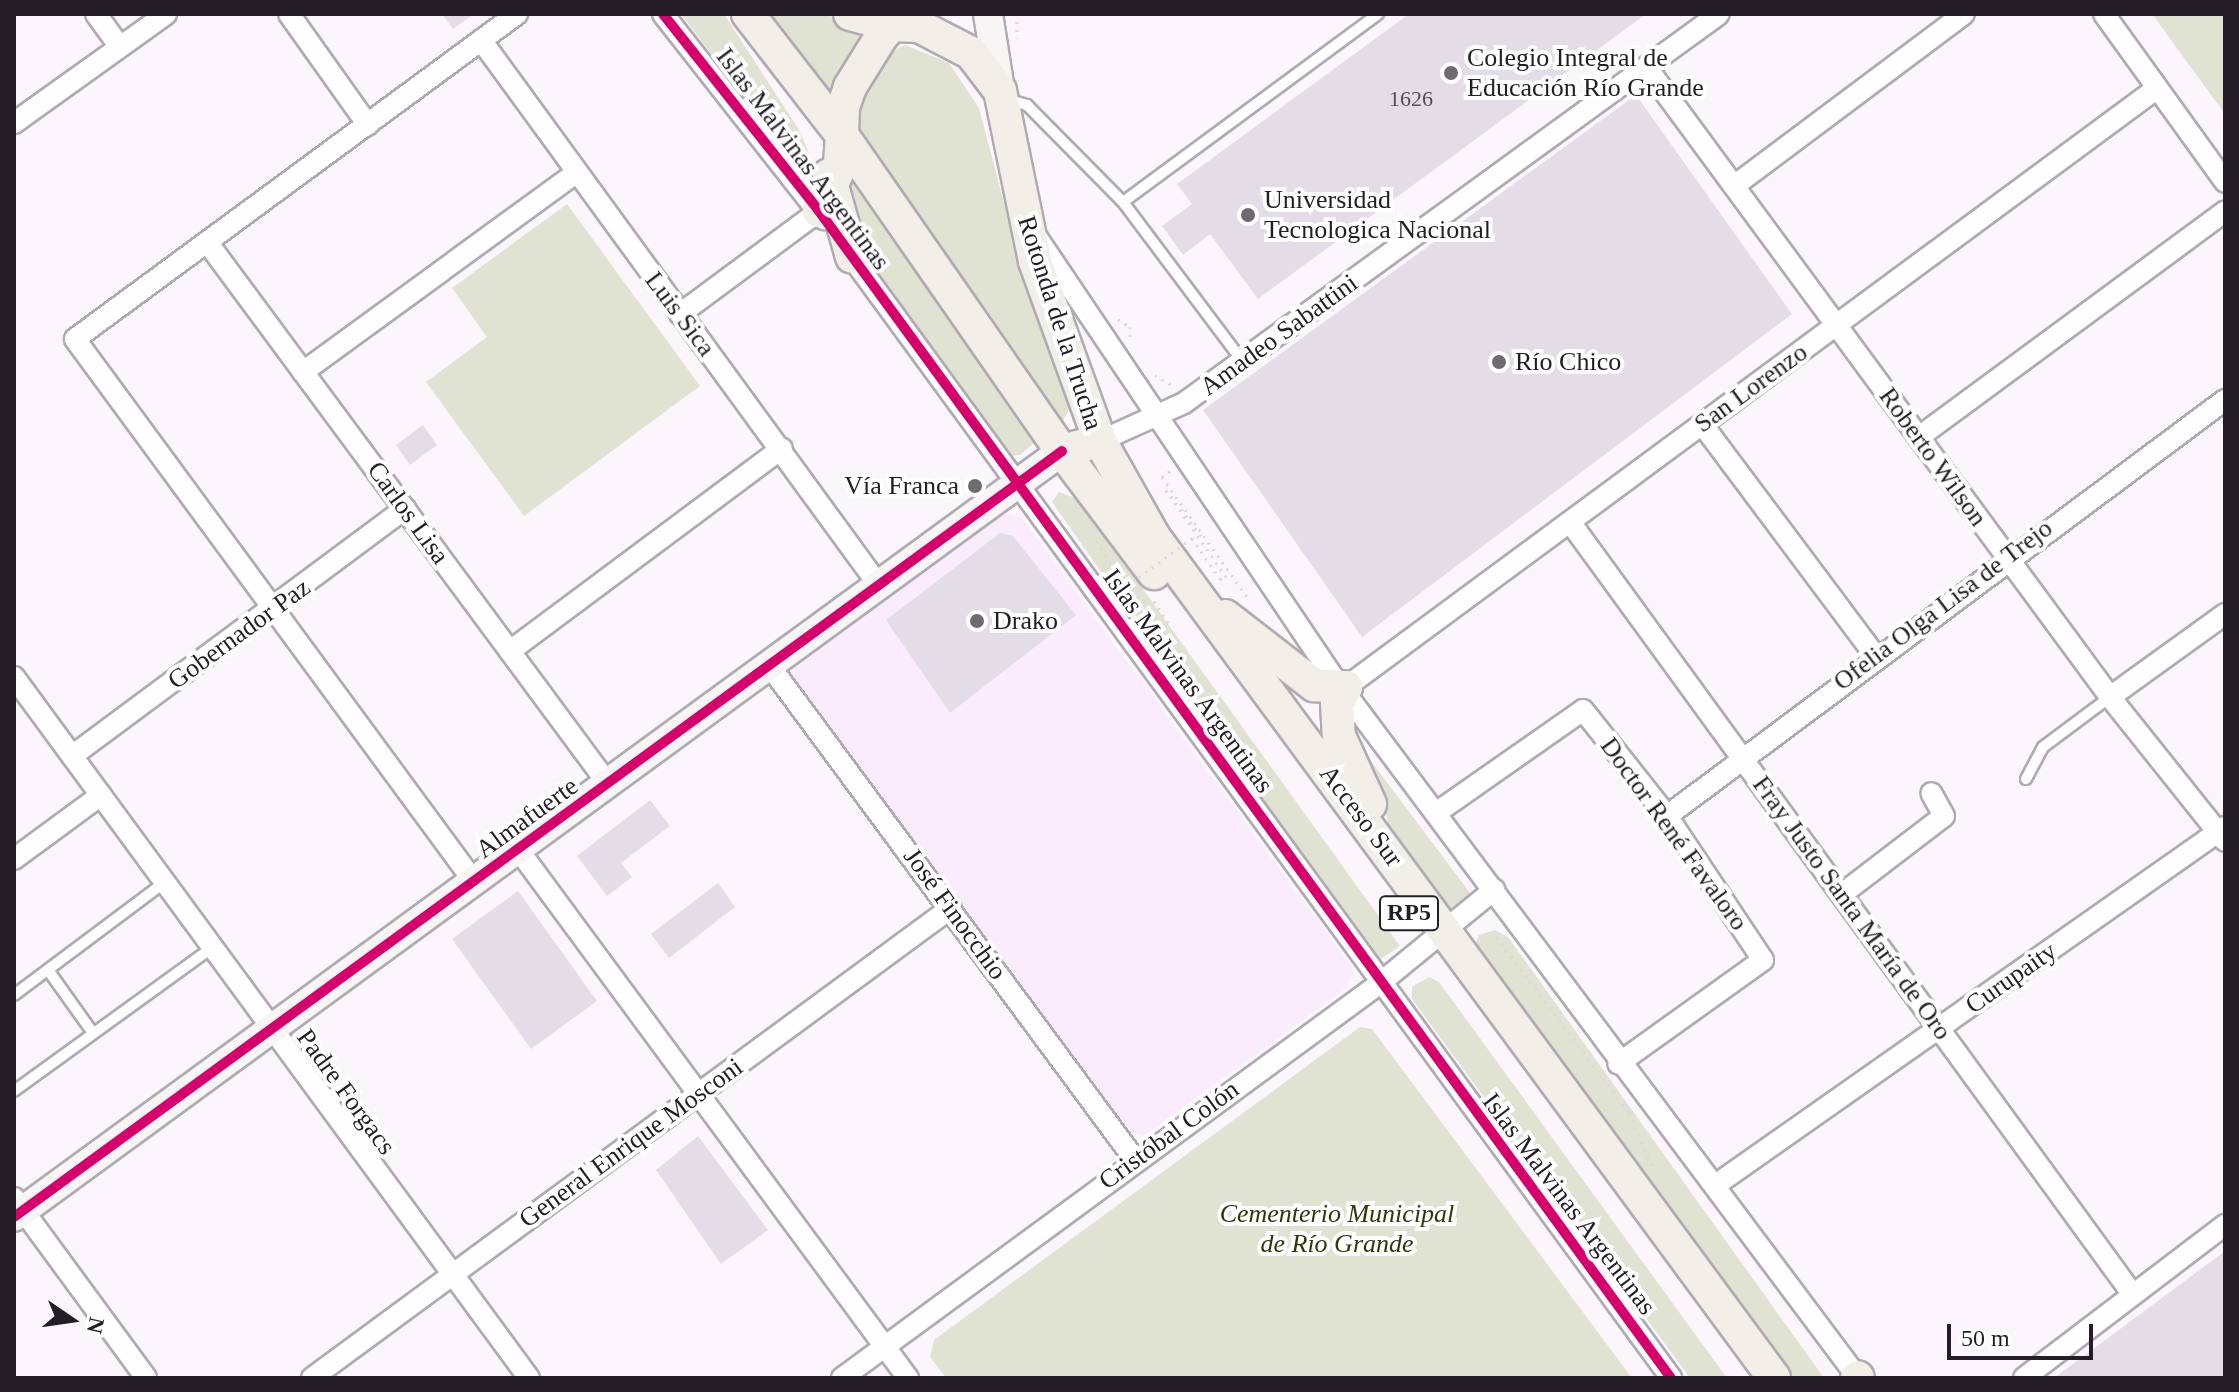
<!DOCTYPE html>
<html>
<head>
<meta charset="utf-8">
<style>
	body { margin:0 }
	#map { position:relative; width:2239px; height:1392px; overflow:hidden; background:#fbf6fc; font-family:Georgia,serif }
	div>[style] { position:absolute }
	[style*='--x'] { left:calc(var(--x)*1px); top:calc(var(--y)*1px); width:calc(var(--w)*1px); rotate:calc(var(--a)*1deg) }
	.built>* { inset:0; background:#faecfd }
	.green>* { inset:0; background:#e0e2d2 }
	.building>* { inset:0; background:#e4dde7 }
	.path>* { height:3px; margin-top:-1.5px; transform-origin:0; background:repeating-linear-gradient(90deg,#dad8db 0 2px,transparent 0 8px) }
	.roads { filter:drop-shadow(2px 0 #b0abb2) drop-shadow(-2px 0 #b0abb2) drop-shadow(0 2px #b0abb2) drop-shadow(0 -2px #b0abb2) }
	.lane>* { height:10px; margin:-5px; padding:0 5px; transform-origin:5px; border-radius:5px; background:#fefeff }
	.street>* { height:20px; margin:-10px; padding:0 10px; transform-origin:10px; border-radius:10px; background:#fefeff }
	.secondary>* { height:28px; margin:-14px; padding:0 14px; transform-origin:14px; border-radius:14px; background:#f8f6f4 }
	.primary>* { height:32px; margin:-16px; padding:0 16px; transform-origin:16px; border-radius:16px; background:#f2eee8 }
	.path-bridge>* { height:3px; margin-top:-1.5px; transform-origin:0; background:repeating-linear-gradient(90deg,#dad8db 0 2px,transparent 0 8px) }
	.cycleway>* { height:10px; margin:-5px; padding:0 5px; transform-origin:5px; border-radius:5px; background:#d6006c }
	.dots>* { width:22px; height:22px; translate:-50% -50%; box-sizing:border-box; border:4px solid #fff; border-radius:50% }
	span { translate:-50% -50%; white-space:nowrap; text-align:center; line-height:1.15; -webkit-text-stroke:8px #fff; paint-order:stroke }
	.number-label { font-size:22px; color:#544d57 }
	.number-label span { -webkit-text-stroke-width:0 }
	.shield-label span { padding:2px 6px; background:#fff; border:2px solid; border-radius:6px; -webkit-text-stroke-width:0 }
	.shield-label { font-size:24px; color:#241d27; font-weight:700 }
	.poi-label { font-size:26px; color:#241d27 }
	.left { translate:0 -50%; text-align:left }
	.right { translate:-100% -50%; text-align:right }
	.street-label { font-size:26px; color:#241d27 }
	.park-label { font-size:26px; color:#313709; font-style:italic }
	.frame { position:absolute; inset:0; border:16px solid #241d27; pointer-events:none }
	.north { position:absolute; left:32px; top:1280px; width:80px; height:80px; -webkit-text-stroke:6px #fff; paint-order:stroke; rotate:103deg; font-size:22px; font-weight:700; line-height:32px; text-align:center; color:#241d27 }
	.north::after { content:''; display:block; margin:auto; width:28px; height:36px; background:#241d27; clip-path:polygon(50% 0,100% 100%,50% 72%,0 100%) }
	.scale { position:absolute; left:1947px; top:1324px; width:146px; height:36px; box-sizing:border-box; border:4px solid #241d27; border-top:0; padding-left:10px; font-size:24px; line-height:28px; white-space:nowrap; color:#241d27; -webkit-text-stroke:6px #fff; paint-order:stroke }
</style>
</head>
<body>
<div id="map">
	<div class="built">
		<div style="clip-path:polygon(1002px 512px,1021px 517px,1353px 969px,1348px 987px,1144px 1136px,1126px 1131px,791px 681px,796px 663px)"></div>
	</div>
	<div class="green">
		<div style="clip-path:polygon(681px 14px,724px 14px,799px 130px,822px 184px,820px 197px)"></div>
		<div style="clip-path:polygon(762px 14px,823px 14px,873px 29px,824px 100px)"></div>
		<div style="clip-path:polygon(2152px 14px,2225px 14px,2225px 114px)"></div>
		<div style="clip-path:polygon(905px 45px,949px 63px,979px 108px,1022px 271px,1070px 408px,1063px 421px,1057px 422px,857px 129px,858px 90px,882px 55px)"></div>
		<div style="clip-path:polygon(846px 175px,1040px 438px,1020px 455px,1009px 456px,878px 274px)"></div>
		<div style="clip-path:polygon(567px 204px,700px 386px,524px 516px,426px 382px,487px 337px,452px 288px)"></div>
		<div style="clip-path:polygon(1059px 492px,1078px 499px,1400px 946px,1376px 962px,1052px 502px)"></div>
		<div style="clip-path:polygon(1359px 745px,1470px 893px,1448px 911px,1391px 839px,1384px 802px)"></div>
		<div style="clip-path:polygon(1495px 930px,1508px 937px,1824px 1378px,1785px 1378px,1474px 947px,1479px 935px)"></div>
		<div style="clip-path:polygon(1429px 977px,1439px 982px,1727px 1378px,1690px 1378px,1412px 999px,1412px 987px)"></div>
		<div style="clip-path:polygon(1360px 1027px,1372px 1029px,1632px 1378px,946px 1378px,930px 1357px,934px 1340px)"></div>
	</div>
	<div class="building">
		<div style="clip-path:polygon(442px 14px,470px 14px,471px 16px,453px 29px)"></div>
		<div style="clip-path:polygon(1409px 14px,1646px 14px,1258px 299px,1210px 234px,1183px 255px,1162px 226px,1192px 204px,1177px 184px)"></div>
		<div style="clip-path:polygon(1636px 95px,1792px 314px,1362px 637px,1203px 410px)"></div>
		<div style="clip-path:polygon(423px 425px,437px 445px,410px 465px,396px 445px)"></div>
		<div style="clip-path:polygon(1000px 533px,1013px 536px,1076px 615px,950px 713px,886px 620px)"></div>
		<div style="clip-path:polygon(650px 800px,670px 826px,621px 863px,632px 877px,607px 896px,577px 856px)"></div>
		<div style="clip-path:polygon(718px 883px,735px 907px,669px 958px,651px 934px)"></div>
		<div style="clip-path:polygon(518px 891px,597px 1001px,531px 1049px,452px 939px)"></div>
		<div style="clip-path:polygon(698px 1136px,768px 1230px,721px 1264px,656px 1170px)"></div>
		<div style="clip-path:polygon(2225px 1251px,2225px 1378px,2054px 1378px)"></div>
	</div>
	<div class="path">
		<div style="--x:1017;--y:14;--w:24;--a:90"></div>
		<div style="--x:1118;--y:319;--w:14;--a:34"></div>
		<div style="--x:1130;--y:327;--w:14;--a:90"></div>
		<div style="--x:1155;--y:375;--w:21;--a:31"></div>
		<div style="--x:1170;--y:471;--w:10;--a:143"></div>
		<div style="--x:1162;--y:477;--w:151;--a:54.7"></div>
		<div style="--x:1192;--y:538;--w:50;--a:55.7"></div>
		<div style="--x:1220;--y:579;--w:6;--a:-18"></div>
		<div style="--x:1226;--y:577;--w:106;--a:-124.6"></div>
		<div style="--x:1166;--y:490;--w:64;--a:52.6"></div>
		<div style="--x:1096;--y:541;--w:114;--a:55.8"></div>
		<div style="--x:1160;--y:635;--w:8;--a:104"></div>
		<div style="--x:1139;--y:595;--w:39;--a:52"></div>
		<div style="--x:1163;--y:626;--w:6;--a:-31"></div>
		<div style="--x:1168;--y:623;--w:31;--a:-122"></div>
		<div style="--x:1496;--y:937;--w:170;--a:52.7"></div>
		<div style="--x:1603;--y:1078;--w:43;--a:52.6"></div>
		<div style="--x:1629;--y:1112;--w:62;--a:67.2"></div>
	</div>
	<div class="roads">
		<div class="lane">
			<div style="--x:1006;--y:99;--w:22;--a:16"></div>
			<div style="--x:1027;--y:105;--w:136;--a:45.3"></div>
			<div style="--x:1123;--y:202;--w:200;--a:53.1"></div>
			<div style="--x:1123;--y:202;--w:317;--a:-36.4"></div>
			<div style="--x:2026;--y:779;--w:36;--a:-62"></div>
			<div style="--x:2043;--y:747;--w:84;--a:-36.7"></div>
			<div style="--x:48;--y:970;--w:77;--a:54.5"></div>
			<div style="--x:14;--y:995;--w:189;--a:-36.8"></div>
			<div style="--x:14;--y:1091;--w:246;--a:-35.9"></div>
		</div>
		<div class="street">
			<div style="--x:96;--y:14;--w:39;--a:54"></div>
			<div style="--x:289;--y:14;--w:136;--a:54.6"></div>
			<div style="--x:663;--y:14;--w:261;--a:51.9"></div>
			<div style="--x:2104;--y:14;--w:207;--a:54.2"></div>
			<div style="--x:481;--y:40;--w:677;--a:53.89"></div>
			<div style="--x:1647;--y:68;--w:781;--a:53.64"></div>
			<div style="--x:2110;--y:697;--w:184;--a:51.4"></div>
			<div style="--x:14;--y:123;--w:187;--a:-35.6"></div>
			<div style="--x:1734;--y:186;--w:287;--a:-36.8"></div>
			<div style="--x:1036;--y:236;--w:528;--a:56.04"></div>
			<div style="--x:1331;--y:674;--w:879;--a:53.18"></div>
			<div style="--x:207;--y:242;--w:676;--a:53.49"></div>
			<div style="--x:845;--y:248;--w:1400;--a:53.83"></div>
			<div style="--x:680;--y:314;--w:173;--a:-36.5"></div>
			<div style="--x:303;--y:372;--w:336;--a:-36.1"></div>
			<div style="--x:1702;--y:424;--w:289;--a:53.2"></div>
			<div style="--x:1919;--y:437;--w:380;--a:-36.4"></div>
			<div style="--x:1100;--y:441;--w:92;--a:-24.3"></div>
			<div style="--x:1184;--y:403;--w:661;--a:-36.02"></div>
			<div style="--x:1570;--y:522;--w:956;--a:53.93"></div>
			<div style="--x:510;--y:651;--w:339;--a:-36.7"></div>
			<div style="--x:772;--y:669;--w:611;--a:53.52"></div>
			<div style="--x:14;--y:677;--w:870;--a:53.7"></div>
			<div style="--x:1346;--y:687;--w:1007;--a:-36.44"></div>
			<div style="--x:2110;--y:697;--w:142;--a:-35.8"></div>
			<div style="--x:72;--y:756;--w:415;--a:-36.6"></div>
			<div style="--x:1436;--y:813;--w:179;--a:-35"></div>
			<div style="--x:1583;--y:710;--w:135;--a:51.6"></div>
			<div style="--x:1667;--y:816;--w:173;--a:56.3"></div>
			<div style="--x:1763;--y:960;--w:178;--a:144.4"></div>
			<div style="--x:1667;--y:816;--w:696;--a:-36.71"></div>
			<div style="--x:520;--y:852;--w:654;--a:53.59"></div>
			<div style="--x:14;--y:859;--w:108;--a:-36.3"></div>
			<div style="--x:475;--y:883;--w:675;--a:-126.33"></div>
			<div style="--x:75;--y:339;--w:549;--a:-36.33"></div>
			<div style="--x:1842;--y:894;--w:128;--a:-37.4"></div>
			<div style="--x:1944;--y:816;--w:26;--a:-119"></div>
			<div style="--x:1717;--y:1184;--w:621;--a:-35.1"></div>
			<div style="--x:14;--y:1198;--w:223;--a:53.7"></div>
			<div style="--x:312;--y:1378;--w:793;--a:-36.34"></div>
			<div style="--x:842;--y:1378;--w:666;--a:-36.27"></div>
			<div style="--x:1379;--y:984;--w:149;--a:-39.3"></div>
			<div style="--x:2024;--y:1378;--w:253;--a:-37.3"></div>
		</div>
		<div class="secondary">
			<div style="--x:988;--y:14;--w:77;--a:81"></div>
			<div style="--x:14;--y:1217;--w:1298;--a:-36.16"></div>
		</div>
		<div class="primary">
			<div style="--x:748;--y:14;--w:153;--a:52.2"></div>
			<div style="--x:842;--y:135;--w:385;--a:55.2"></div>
			<div style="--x:1062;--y:451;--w:39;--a:-15"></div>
			<div style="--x:1100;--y:441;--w:191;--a:-109.9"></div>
			<div style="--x:1035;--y:261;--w:174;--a:-101.6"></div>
			<div style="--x:1000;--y:91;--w:48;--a:-127.3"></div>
			<div style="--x:971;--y:53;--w:59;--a:-152.6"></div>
			<div style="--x:919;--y:26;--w:27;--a:-178"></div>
			<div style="--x:892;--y:25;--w:16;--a:133"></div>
			<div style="--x:881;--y:37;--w:59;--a:121.8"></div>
			<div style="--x:850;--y:87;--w:21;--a:109"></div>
			<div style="--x:843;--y:107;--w:28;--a:92"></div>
			<div style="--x:842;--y:135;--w:32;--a:94"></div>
			<div style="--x:840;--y:167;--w:49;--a:115.5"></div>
			<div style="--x:850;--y:14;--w:43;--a:14.7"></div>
			<div style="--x:829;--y:175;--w:85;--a:74.3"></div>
			<div style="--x:1100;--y:441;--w:110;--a:60.6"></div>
			<div style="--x:1154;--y:537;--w:1045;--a:53.6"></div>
			<div style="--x:1062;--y:451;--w:153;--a:53"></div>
			<div style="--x:1225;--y:616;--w:113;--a:37.8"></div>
			<div style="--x:1314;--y:685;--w:32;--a:4"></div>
			<div style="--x:1346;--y:687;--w:18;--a:119"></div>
			<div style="--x:1337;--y:703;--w:33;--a:87"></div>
			<div style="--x:1339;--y:736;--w:75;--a:65.5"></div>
			<div style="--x:1857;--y:1378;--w:1;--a:-45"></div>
		</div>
	</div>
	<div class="path-bridge">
		<div style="--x:1139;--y:577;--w:66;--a:-36.3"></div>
	</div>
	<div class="cycleway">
		<div style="--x:663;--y:14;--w:251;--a:51.6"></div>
		<div style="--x:819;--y:211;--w:1445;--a:53.87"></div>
		<div style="--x:14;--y:1217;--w:1298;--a:-36.16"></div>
	</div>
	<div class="dots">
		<div style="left:1451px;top:73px;background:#6f6972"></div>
		<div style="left:1248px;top:215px;background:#6f6972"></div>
		<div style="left:1499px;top:362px;background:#6f6972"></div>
		<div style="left:975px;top:486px;background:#6f6972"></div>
		<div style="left:977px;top:621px;background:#6f6972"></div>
	</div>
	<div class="number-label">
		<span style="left:1411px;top:99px">1626</span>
	</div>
	<div class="shield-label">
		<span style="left:1409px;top:913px">RP5</span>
	</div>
	<div class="poi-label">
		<span class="left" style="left:1467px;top:73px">Colegio Integral de<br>Educación Río Grande</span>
		<span class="left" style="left:1264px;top:215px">Universidad<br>Tecnologica Nacional</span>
		<span class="left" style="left:1515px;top:362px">Río Chico</span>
		<span class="right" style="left:959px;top:486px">Vía Franca</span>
		<span class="left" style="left:993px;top:621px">Drako</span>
	</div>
	<div class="street-label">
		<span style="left:803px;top:159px;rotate:53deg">Islas Malvinas Argentinas</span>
		<span style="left:680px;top:314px;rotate:53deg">Luis Sica</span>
		<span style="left:1060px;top:323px;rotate:72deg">Rotonda de la Trucha</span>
		<span style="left:1279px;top:335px;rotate:-36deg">Amadeo Sabattini</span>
		<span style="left:1751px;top:388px;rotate:-36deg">San Lorenzo</span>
		<span style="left:1933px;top:457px;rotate:54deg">Roberto Wilson</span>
		<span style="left:408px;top:513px;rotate:54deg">Carlos Lisa</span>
		<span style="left:1943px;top:605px;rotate:-37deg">Ofelia Olga Lisa de Trejo</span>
		<span style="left:239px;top:634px;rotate:-36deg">Gobernador Paz</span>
		<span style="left:1188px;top:681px;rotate:54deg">Islas Malvinas Argentinas</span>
		<span style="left:1361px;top:816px;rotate:53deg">Acceso Sur</span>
		<span style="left:527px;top:818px;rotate:-36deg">Almafuerte</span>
		<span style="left:1674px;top:834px;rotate:54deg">Doctor René Favaloro</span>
		<span style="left:1852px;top:908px;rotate:54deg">Fray Justo Santa María de Oro</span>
		<span style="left:955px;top:914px;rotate:54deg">José Finocchio</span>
		<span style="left:2011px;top:978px;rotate:-35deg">Curupaity</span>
		<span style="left:346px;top:1092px;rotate:54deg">Padre Forgacs</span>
		<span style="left:1169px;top:1135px;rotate:-36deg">Cristóbal Colón</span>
		<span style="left:631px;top:1143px;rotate:-36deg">General Enrique Mosconi</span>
		<span style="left:1569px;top:1204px;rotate:53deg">Islas Malvinas Argentinas</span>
	</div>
	<div class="park-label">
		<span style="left:1337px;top:1229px">Cementerio Municipal<br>de Río Grande</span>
	</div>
	<div class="frame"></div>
	<div class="north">N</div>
	<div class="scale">50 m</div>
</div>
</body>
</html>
